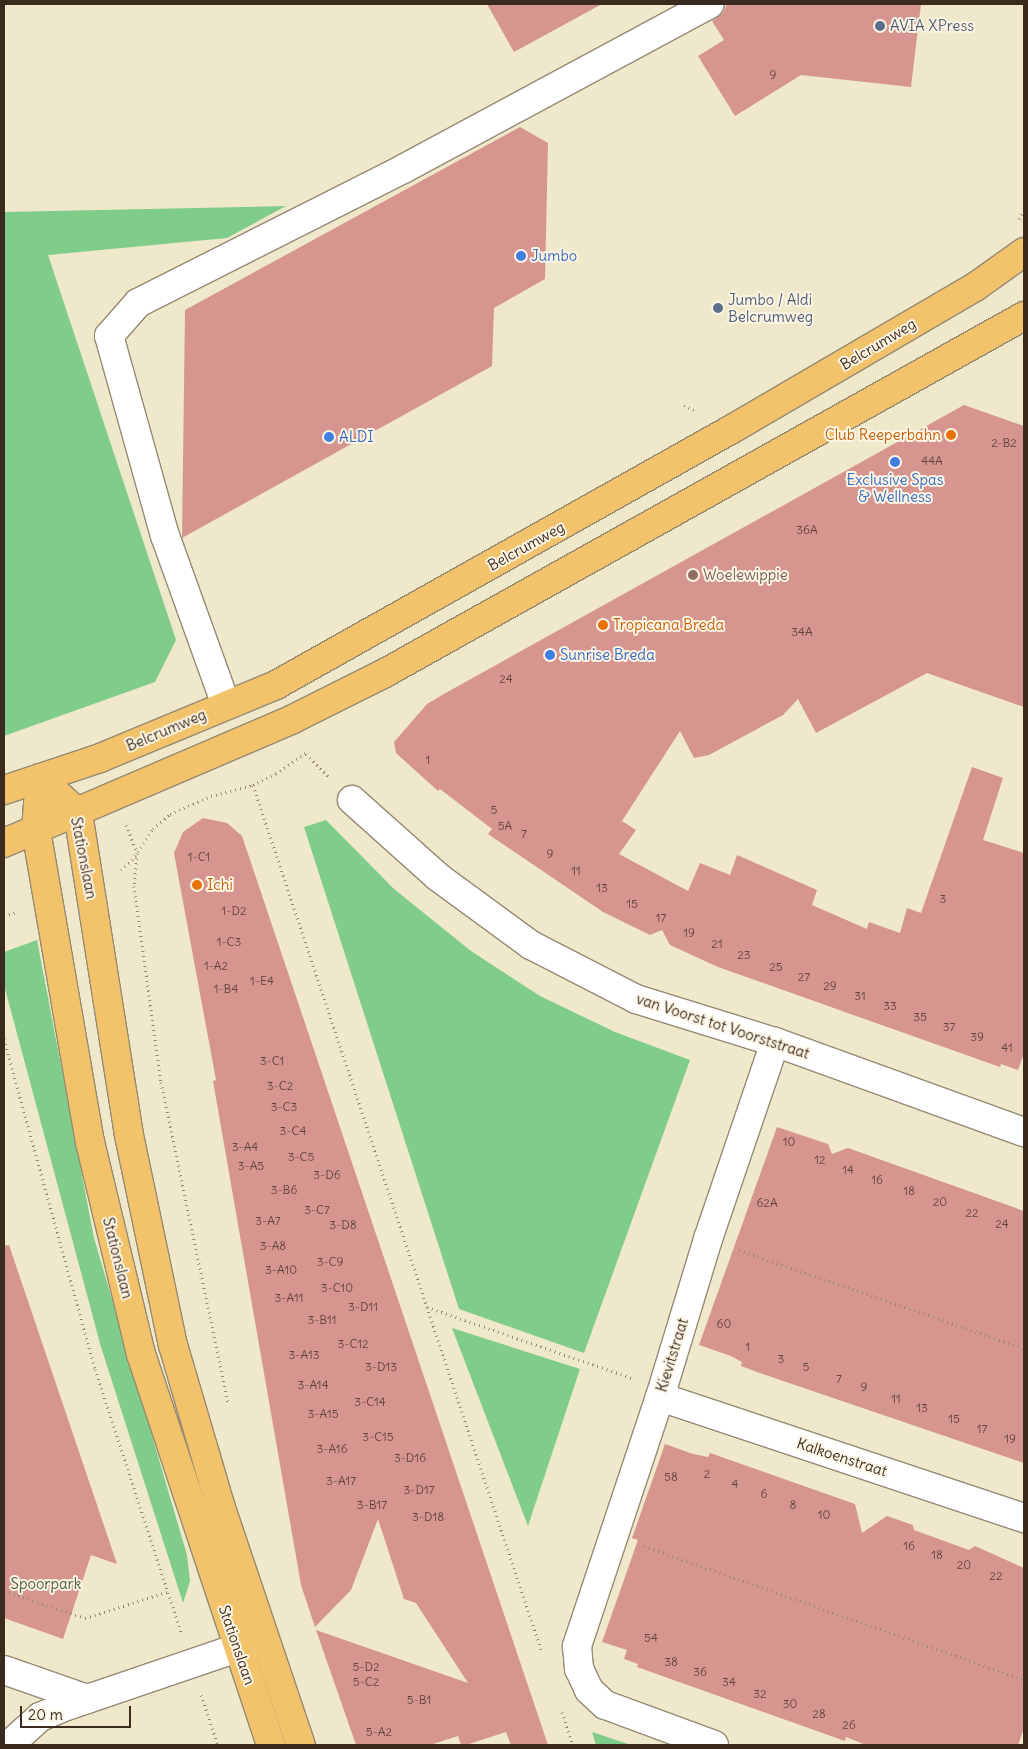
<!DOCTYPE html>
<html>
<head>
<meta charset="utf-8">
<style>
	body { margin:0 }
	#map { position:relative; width:1028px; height:1749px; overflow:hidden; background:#efe8cb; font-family:Delius,sans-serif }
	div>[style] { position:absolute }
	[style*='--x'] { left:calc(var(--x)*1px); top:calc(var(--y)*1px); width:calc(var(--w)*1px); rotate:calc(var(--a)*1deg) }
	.green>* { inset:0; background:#80cc8a }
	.building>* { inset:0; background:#d79590 }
	.path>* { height:3px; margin-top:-1.5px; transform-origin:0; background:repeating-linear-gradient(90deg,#958974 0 1px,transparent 0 5px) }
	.roads { filter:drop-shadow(1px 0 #958974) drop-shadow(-1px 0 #958974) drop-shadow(0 1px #958974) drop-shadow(0 -1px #958974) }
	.minor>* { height:28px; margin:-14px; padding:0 14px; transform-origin:14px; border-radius:14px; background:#fff }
	.major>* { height:28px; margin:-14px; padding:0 14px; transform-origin:14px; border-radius:14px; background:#f2c36a }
	.dots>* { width:14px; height:14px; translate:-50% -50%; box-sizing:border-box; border:2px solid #fcf5e5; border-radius:50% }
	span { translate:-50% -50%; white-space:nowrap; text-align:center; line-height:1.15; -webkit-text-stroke:4px #fcf5e5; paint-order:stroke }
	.number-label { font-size:12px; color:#62453a }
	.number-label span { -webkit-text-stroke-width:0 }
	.service-label { font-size:15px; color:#4e5e75 }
	.left { translate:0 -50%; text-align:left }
	.shop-label { font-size:15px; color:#366cbe }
	.street-label { font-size:15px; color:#3b2a1e }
	.food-label { font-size:15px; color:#c56008 }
	.right { translate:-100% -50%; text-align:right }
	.education-label { font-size:15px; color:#785e54 }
	.park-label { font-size:15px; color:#505b3e }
	.frame { position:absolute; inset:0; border:5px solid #3b2a1e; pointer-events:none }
	.scale { position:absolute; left:20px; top:1706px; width:111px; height:22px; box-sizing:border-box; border:2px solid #3b2a1e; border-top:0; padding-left:6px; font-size:15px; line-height:18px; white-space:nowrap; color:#3b2a1e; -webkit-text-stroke:4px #fcf5e5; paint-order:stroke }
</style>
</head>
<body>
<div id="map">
	<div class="green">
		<div style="clip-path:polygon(286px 206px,227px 238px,48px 255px,176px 640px,155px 682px,4px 736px,4px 212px)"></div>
		<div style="clip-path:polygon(326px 820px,394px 889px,471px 951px,540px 996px,615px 1032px,690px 1060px,584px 1353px,459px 1309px,304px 827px)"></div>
		<div style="clip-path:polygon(37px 940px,94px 1238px,187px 1555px,190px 1581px,183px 1603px,101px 1347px,4px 985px,4px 952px)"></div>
		<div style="clip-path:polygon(452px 1328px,580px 1369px,528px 1526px,480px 1401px)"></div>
		<div style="clip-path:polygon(592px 1732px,631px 1745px,596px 1745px)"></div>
	</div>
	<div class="building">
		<div style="clip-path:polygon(487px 4px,602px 4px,514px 52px)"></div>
		<div style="clip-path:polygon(727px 4px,921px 4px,911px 87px,801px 75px,735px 116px,698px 56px,724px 40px,712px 21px,723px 13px)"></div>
		<div style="clip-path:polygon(520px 127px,548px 143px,545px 279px,494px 308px,492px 366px,182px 538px,185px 310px)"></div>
		<div style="clip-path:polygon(964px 405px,1024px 426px,1024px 707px,927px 673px,816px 733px,798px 699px,783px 715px,709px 755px,694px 758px,680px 731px,622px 821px,636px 830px,619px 854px,688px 891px,700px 863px,730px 875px,737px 855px,817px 890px,812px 905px,867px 929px,869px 922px,900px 933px,907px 908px,921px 913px,972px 767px,1003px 778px,983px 840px,1024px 853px,1024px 1053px,1018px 1070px,1001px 1064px,1000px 1067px,718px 967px,670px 945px,662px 930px,650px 935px,603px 912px,488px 834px,492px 829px,440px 789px,438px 791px,396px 753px,394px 742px,427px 704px,442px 695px)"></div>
		<div style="clip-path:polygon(203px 818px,227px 823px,242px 836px,548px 1745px,511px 1745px,506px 1732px,466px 1745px,461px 1745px,458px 1736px,430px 1745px,356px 1745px,316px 1630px,468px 1683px,416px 1603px,404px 1599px,378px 1519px,351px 1590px,315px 1627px,301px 1585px,213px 1081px,216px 1080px,174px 853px,183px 832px)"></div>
		<div style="clip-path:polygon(777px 1127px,828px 1144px,832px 1154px,848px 1148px,1024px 1211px,1024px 1463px,757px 1372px,741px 1366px,742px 1362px,731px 1356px,699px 1345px)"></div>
		<div style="clip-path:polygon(9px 1245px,117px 1564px,91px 1555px,63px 1639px,4px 1618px,4px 1246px)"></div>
		<div style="clip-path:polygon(665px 1444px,693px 1454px,708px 1457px,710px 1453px,855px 1504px,862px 1533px,887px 1516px,913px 1525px,914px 1530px,969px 1550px,975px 1546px,1024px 1568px,1024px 1728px,1018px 1745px,866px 1745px,846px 1737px,845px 1741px,637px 1667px,638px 1664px,624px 1659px,627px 1650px,602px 1642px,638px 1540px,632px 1538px)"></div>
	</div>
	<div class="path">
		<div style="--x:1019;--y:219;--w:9;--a:-58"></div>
		<div style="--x:684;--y:405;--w:13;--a:27"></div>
		<div style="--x:306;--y:754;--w:34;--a:45"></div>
		<div style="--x:253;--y:785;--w:914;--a:71.57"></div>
		<div style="--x:126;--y:825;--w:29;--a:68"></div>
		<div style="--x:137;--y:853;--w:33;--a:95"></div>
		<div style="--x:134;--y:886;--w:198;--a:82.2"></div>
		<div style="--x:161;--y:1082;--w:328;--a:78.2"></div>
		<div style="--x:121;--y:870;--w:15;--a:-42"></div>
		<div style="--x:132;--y:860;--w:37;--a:-56"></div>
		<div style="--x:153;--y:829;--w:23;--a:-41"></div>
		<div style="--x:170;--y:814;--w:45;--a:-23.7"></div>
		<div style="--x:211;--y:796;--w:43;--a:-14.7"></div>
		<div style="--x:253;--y:785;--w:30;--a:-27"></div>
		<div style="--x:280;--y:771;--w:35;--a:-35"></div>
		<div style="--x:4;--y:916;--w:13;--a:-18"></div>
		<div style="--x:4;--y:1039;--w:342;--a:74.6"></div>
		<div style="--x:95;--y:1369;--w:277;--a:71.9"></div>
		<div style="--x:739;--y:1250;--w:301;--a:19"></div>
		<div style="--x:427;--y:1307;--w:217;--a:19.1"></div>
		<div style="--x:644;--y:1546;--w:403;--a:19.4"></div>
		<div style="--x:4;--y:1591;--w:85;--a:18.4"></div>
		<div style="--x:85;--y:1618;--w:86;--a:-17.6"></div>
		<div style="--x:201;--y:1695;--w:53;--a:71.2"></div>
		<div style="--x:562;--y:1712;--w:35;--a:72"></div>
	</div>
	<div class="roads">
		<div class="minor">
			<div style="--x:226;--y:705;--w:180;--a:-109.8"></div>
			<div style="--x:165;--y:536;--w:208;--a:-105.6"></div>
			<div style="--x:109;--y:336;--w:44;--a:-48.7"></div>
			<div style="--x:138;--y:303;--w:299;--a:-26.8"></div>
			<div style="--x:405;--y:168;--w:346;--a:-28.3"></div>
			<div style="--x:352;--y:800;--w:115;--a:41.8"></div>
			<div style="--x:438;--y:877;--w:115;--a:36.2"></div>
			<div style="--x:531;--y:945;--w:118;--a:27.2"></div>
			<div style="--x:636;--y:999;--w:145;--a:17.2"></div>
			<div style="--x:775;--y:1042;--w:265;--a:19.9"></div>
			<div style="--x:660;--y:1397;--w:384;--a:18.4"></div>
			<div style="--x:4;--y:1670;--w:88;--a:19.3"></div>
			<div style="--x:9;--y:1745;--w:42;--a:-42.1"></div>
			<div style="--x:40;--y:1717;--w:23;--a:-23"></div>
			<div style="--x:61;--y:1708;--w:211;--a:-18.8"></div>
			<div style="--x:714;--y:1745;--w:116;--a:-159.8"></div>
			<div style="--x:605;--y:1705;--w:22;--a:-137"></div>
			<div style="--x:589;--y:1690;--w:23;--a:-115"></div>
			<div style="--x:579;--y:1669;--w:23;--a:-95"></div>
			<div style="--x:577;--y:1646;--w:262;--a:-71.6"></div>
			<div style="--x:660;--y:1397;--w:165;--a:-73.1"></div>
			<div style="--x:708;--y:1239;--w:208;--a:-71.2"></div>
		</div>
		<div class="major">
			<div style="--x:40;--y:778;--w:52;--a:42.6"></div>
			<div style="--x:78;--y:813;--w:326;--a:81"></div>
			<div style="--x:129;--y:1135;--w:215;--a:78.2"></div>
			<div style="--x:173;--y:1345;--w:167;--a:73.6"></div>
			<div style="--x:220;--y:1505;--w:253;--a:71.4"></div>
			<div style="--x:40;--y:778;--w:52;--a:94.4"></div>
			<div style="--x:36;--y:830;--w:317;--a:80.2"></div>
			<div style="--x:90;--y:1142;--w:218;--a:76.5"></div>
			<div style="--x:141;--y:1354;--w:412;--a:71.6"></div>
			<div style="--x:4;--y:790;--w:101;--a:-18.4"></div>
			<div style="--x:100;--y:758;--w:191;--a:-22.5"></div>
			<div style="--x:276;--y:685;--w:523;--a:-29.31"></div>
			<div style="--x:732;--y:429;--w:281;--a:-30.3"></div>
			<div style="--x:975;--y:287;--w:60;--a:-35.5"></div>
			<div style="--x:4;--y:843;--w:314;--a:-23.2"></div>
			<div style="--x:293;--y:719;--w:103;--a:-26.6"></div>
			<div style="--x:385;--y:673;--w:732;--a:-29.19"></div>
		</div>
	</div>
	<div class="dots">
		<div style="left:880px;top:26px;background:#5c6f8a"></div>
		<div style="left:521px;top:256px;background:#3f7fe0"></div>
		<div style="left:718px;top:308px;background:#5c6f8a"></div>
		<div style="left:951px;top:435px;background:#e8710a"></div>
		<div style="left:329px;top:437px;background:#3f7fe0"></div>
		<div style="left:895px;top:462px;background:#3f7fe0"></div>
		<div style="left:693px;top:575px;background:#8d6e63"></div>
		<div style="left:603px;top:625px;background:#e8710a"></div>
		<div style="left:550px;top:655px;background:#3f7fe0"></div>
		<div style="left:197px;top:885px;background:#e8710a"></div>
	</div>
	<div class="number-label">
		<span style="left:773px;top:75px">9</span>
		<span style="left:1004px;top:443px">2-B2</span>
		<span style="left:932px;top:461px">44A</span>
		<span style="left:807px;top:530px">36A</span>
		<span style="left:802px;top:632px">34A</span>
		<span style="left:506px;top:679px">24</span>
		<span style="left:428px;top:760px">1</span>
		<span style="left:494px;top:810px">5</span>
		<span style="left:505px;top:826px">5A</span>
		<span style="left:524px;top:834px">7</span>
		<span style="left:550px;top:854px">9</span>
		<span style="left:199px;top:857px">1-C1</span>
		<span style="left:576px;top:871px">11</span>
		<span style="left:602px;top:888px">13</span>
		<span style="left:943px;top:899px">3</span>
		<span style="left:632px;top:904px">15</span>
		<span style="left:234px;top:911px">1-D2</span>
		<span style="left:661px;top:918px">17</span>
		<span style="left:689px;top:933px">19</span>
		<span style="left:229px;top:942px">1-C3</span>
		<span style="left:717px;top:944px">21</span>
		<span style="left:744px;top:955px">23</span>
		<span style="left:216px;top:966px">1-A2</span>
		<span style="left:776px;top:967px">25</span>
		<span style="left:804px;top:977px">27</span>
		<span style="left:262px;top:981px">1-E4</span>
		<span style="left:830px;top:986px">29</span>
		<span style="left:226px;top:989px">1-B4</span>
		<span style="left:860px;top:996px">31</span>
		<span style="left:890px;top:1006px">33</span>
		<span style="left:920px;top:1017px">35</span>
		<span style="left:949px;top:1027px">37</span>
		<span style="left:977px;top:1037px">39</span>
		<span style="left:1007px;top:1048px">41</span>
		<span style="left:272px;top:1061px">3-C1</span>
		<span style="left:280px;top:1086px">3-C2</span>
		<span style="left:284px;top:1107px">3-C3</span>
		<span style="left:293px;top:1131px">3-C4</span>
		<span style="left:789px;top:1142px">10</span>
		<span style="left:245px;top:1147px">3-A4</span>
		<span style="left:301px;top:1157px">3-C5</span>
		<span style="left:820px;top:1160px">12</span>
		<span style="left:251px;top:1166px">3-A5</span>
		<span style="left:848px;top:1170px">14</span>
		<span style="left:327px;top:1175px">3-D6</span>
		<span style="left:877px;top:1180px">16</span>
		<span style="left:284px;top:1190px">3-B6</span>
		<span style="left:909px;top:1191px">18</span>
		<span style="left:940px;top:1202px">20</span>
		<span style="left:767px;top:1203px">62A</span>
		<span style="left:317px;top:1210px">3-C7</span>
		<span style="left:972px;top:1213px">22</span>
		<span style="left:268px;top:1221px">3-A7</span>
		<span style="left:1002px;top:1224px">24</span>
		<span style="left:343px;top:1225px">3-D8</span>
		<span style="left:273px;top:1246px">3-A8</span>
		<span style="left:330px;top:1262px">3-C9</span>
		<span style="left:281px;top:1270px">3-A10</span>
		<span style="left:337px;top:1288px">3-C10</span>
		<span style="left:289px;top:1298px">3-A11</span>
		<span style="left:363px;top:1307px">3-D11</span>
		<span style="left:322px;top:1320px">3-B11</span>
		<span style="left:724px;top:1324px">60</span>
		<span style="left:353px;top:1344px">3-C12</span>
		<span style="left:748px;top:1347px">1</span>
		<span style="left:304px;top:1355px">3-A13</span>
		<span style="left:781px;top:1359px">3</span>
		<span style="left:381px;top:1367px">3-D13</span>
		<span style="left:806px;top:1367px">5</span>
		<span style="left:839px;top:1379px">7</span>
		<span style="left:313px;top:1385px">3-A14</span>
		<span style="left:864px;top:1387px">9</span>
		<span style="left:896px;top:1399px">11</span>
		<span style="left:370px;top:1402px">3-C14</span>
		<span style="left:922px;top:1408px">13</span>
		<span style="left:323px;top:1414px">3-A15</span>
		<span style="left:954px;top:1419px">15</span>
		<span style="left:982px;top:1429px">17</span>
		<span style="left:378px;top:1437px">3-C15</span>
		<span style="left:1010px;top:1439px">19</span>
		<span style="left:332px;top:1449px">3-A16</span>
		<span style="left:410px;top:1458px">3-D16</span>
		<span style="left:707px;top:1474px">2</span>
		<span style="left:671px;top:1477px">58</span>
		<span style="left:341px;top:1481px">3-A17</span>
		<span style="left:735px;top:1484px">4</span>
		<span style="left:419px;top:1490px">3-D17</span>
		<span style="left:764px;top:1494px">6</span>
		<span style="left:372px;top:1505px">3-B17</span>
		<span style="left:793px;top:1505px">8</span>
		<span style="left:824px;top:1515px">10</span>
		<span style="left:428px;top:1517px">3-D18</span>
		<span style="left:909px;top:1546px">16</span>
		<span style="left:937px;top:1555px">18</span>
		<span style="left:964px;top:1565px">20</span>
		<span style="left:996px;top:1576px">22</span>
		<span style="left:651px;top:1638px">54</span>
		<span style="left:671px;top:1662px">38</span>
		<span style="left:366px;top:1667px">5-D2</span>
		<span style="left:700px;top:1672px">36</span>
		<span style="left:366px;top:1682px">5-C2</span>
		<span style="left:729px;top:1682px">34</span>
		<span style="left:760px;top:1694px">32</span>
		<span style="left:419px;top:1700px">5-B1</span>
		<span style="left:790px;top:1704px">30</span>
		<span style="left:819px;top:1714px">28</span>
		<span style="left:849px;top:1725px">26</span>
		<span style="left:379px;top:1732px">5-A2</span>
	</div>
	<div class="service-label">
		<span class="left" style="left:890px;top:26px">AVIA XPress</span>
		<span class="left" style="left:728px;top:308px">Jumbo / Aldi<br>Belcrumweg</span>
	</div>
	<div class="shop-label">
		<span class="left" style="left:531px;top:256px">Jumbo</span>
		<span class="left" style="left:339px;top:437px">ALDI</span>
		<span style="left:895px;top:488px">Exclusive Spas<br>&amp; Wellness</span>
		<span class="left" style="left:560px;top:655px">Sunrise Breda</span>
	</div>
	<div class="street-label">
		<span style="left:878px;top:344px;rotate:-31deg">Belcrumweg</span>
		<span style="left:526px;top:546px;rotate:-29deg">Belcrumweg</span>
		<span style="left:166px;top:730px;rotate:-23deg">Belcrumweg</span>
		<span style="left:84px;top:858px;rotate:79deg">Stationslaan</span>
		<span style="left:723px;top:1026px;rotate:18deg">van Voorst tot Voorststraat</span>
		<span style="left:118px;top:1258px;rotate:76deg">Stationslaan</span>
		<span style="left:672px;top:1355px;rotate:-73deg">Kievitstraat</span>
		<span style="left:842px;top:1457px;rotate:18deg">Kalkoenstraat</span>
		<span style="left:237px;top:1645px;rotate:71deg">Stationslaan</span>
	</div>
	<div class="food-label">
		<span class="right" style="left:941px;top:435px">Club Reeperbahn</span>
		<span class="left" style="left:613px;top:625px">Tropicana Breda</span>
		<span class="left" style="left:207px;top:885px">Ichi</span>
	</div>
	<div class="education-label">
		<span class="left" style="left:703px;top:575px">Woelewippie</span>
	</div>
	<div class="park-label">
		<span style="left:46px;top:1584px">Spoorpark</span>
	</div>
	<div class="frame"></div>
	<div class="scale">20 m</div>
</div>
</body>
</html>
